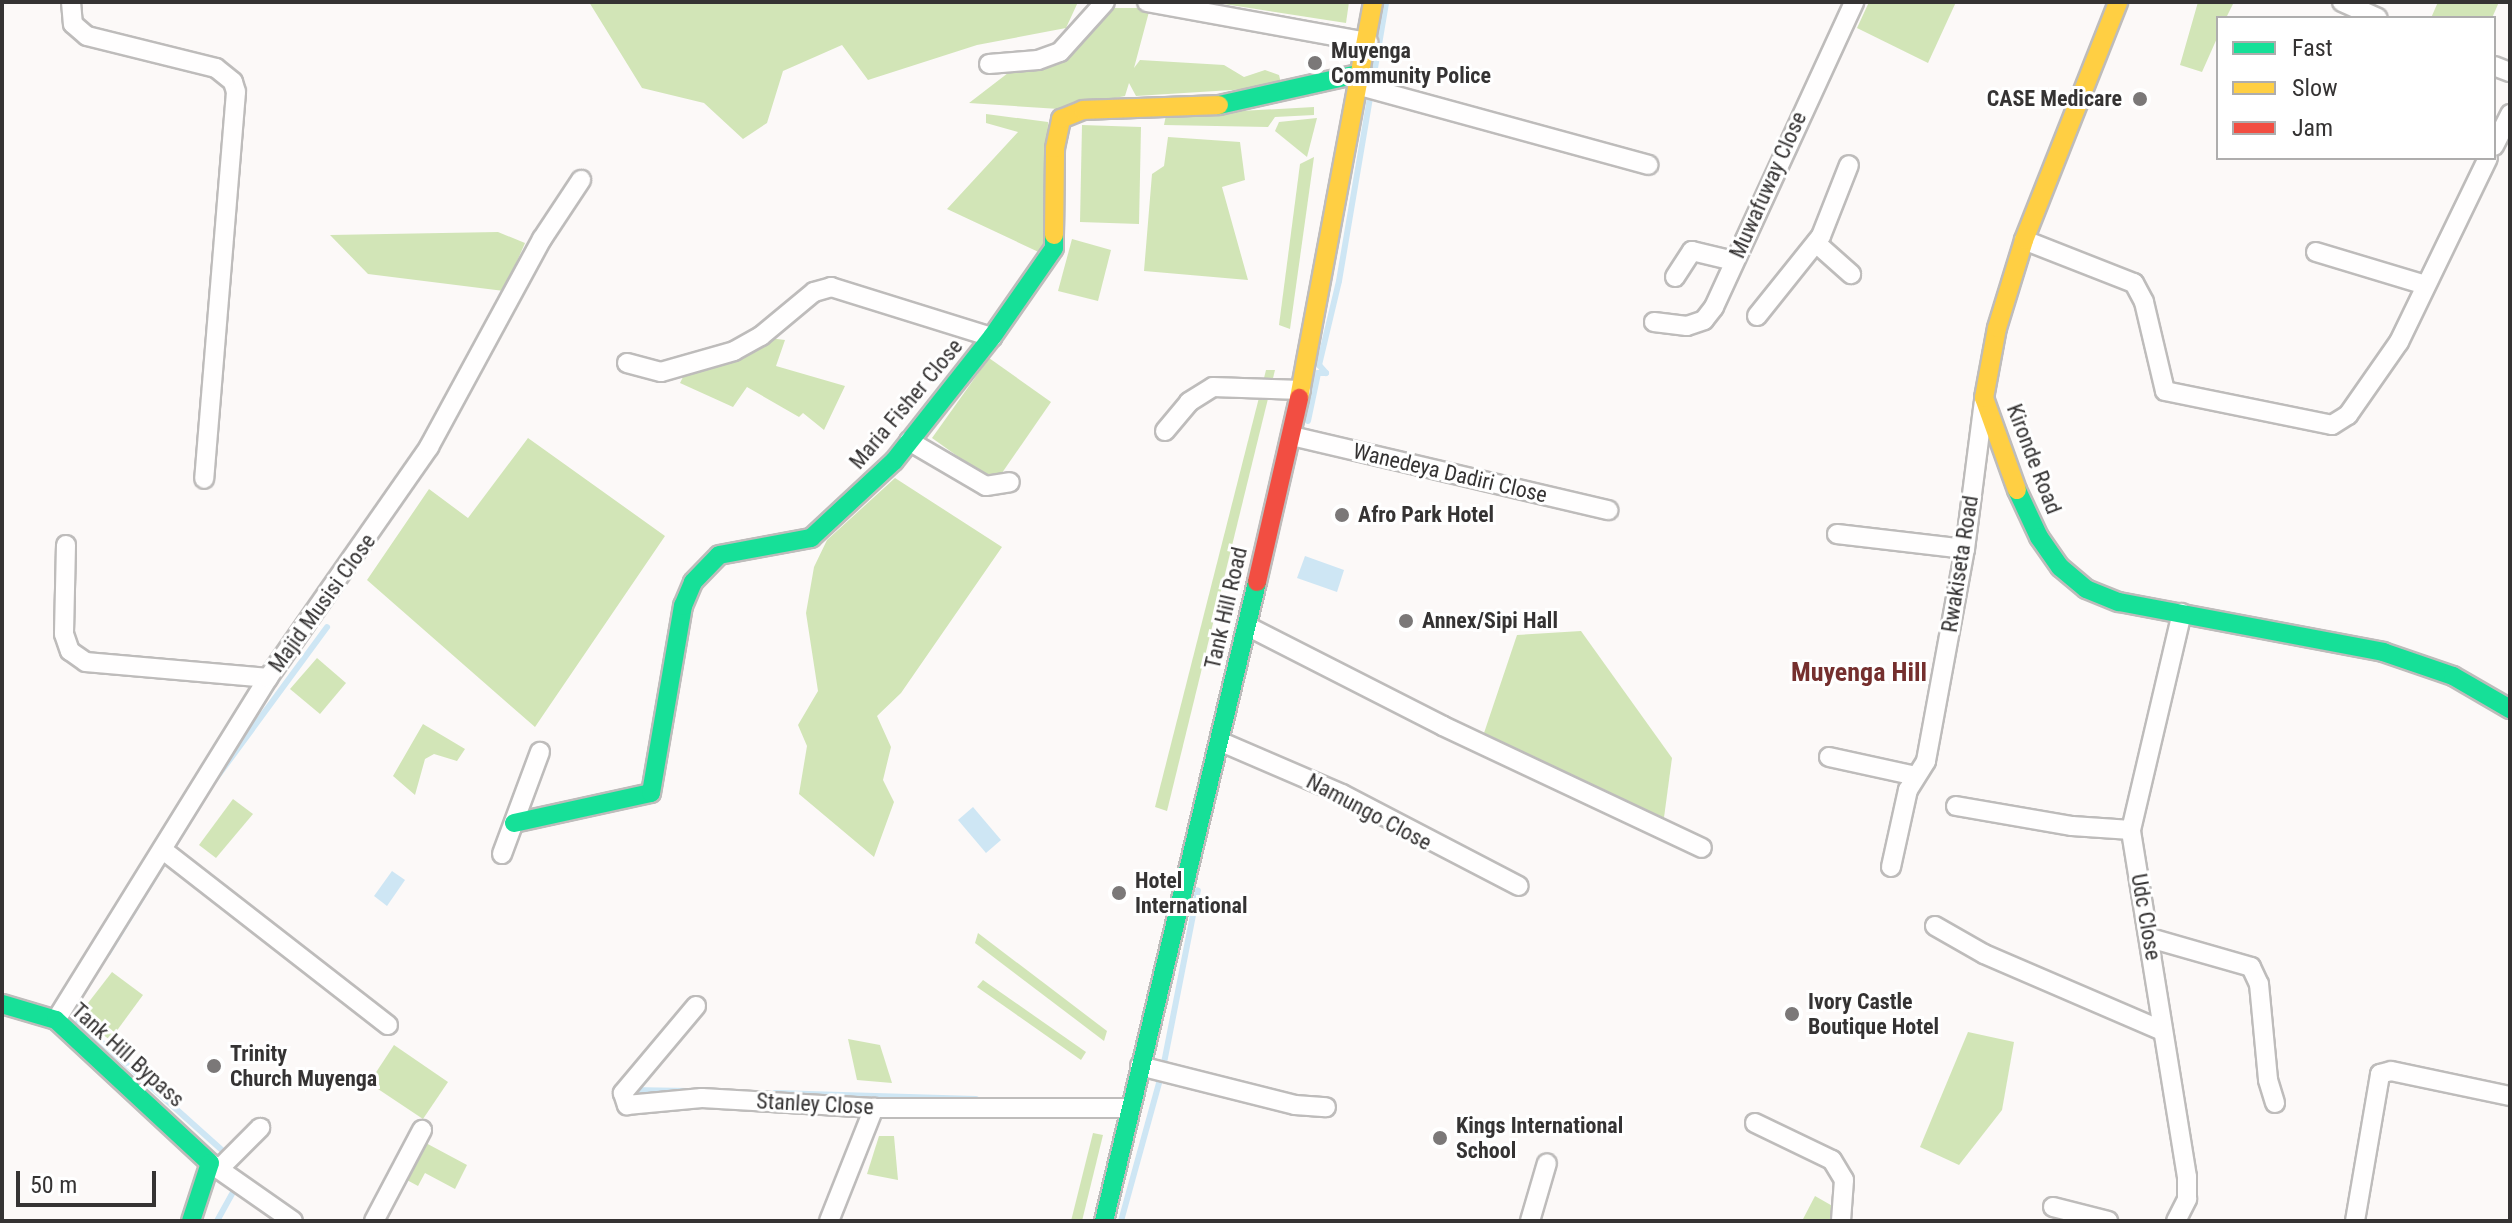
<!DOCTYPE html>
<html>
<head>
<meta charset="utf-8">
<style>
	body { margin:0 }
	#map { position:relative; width:2512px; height:1223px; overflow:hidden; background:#fcf9f8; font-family:"Roboto Condensed",sans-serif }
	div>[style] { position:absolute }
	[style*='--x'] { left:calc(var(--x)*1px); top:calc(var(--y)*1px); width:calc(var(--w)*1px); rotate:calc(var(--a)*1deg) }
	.green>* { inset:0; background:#d2e5b7 }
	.water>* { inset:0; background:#cee6f4 }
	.stream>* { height:6px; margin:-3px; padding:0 3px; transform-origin:3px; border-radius:3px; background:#cee6f4 }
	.roads { filter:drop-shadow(2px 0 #bebcbb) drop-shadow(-2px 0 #bebcbb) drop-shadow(0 2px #bebcbb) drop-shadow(0 -2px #bebcbb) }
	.street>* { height:18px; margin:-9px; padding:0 9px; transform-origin:9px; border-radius:9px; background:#fffefe }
	.fast>* { height:18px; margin:-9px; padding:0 9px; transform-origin:9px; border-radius:9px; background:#16e098 }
	.slow>* { height:18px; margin:-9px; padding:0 9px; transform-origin:9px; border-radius:9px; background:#ffcf43 }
	.jam>* { height:18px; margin:-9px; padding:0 9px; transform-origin:9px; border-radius:9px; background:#f24e42 }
	.dots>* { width:22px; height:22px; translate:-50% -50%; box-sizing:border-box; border:4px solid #fff; border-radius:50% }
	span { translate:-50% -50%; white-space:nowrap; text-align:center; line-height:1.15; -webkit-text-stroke:6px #fff; paint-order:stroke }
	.poi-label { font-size:22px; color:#353333; font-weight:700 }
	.left { translate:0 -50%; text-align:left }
	.right { translate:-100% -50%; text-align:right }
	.street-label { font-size:22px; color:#353333 }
	.quarter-label { font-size:26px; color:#752f2e; font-weight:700 }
	.frame { position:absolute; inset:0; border:4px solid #353333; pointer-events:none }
	.legend { position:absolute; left:2216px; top:16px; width:280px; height:144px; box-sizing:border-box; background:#fff; border:2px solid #aeadad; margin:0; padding:10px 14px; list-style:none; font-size:24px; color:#353333 }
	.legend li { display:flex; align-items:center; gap:16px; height:40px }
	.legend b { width:40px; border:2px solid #aeadad }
	.scale { position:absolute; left:16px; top:1171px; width:140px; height:36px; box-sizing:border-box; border:4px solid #353333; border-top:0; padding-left:10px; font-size:24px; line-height:28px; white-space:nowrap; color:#353333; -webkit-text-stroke:6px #fff; paint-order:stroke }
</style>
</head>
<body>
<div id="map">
	<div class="green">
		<div style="clip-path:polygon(589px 2px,1078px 2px,1066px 28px,977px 45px,868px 80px,842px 45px,783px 71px,767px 123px,743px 139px,704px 103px,642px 88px)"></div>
		<div style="clip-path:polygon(1211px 2px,1349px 2px,1346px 23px)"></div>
		<div style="clip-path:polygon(1869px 2px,1956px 2px,1928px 63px,1857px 28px)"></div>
		<div style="clip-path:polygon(2198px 2px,2234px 2px,2226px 18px,2218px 18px,2218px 36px,2202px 72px,2180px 65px)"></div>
		<div style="clip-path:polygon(2438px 2px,2499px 2px,2492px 18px,2431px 18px)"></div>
		<div style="clip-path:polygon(1111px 8px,1150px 8px,1134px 68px,1140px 60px,1224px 65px,1244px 77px,1265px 70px,1279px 75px,1282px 87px,1136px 96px,1129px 83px,1125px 96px,1059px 109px,969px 103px,1008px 73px,1067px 59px)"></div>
		<div style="clip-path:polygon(1314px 107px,1314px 115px,1275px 117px,1268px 127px,1164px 125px,1166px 115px)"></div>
		<div style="clip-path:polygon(986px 114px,1048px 122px,1045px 255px,947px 209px,1018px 132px,986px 123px)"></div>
		<div style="clip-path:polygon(1317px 118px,1307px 157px,1275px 131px,1279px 122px)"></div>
		<div style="clip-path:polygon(1082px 125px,1141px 127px,1139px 224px,1080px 222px)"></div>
		<div style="clip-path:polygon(1168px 137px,1240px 142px,1245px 180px,1222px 187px,1248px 280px,1144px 271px,1152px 174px,1164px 166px)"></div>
		<div style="clip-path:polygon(1314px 157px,1290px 329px,1279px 325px,1300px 164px)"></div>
		<div style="clip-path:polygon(498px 232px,525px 243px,504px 291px,368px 274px,330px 235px)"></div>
		<div style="clip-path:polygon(1072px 239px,1111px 250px,1098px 301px,1058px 291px)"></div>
		<div style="clip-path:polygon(769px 338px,785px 340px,776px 366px,845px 386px,824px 430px,803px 413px,799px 417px,747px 387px,733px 407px,680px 383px,685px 373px,750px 352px)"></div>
		<div style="clip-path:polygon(989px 358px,1051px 402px,995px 483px,932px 438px)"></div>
		<div style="clip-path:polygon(1266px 370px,1275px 370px,1167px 811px,1155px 807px)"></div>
		<div style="clip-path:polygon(528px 438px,665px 536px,535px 727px,367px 580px,429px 489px,468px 518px)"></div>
		<div style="clip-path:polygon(895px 478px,1002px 547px,901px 693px,877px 716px,891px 747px,883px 780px,894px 802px,874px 857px,799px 794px,807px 746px,798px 725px,818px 691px,806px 613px,814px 567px,827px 540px)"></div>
		<div style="clip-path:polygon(1581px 631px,1672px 758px,1663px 825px,1484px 733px,1517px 635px)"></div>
		<div style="clip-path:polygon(317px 658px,346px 683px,320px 714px,290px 689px)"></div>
		<div style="clip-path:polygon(423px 724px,465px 749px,457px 761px,434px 754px,425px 759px,415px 795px,393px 776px)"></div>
		<div style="clip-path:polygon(233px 799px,253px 814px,216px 858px,199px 845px)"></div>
		<div style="clip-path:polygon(978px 933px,1107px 1031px,1104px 1041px,975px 943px)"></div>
		<div style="clip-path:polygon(112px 972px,143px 995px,110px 1040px,78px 1016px)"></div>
		<div style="clip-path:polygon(983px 980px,1086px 1052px,1081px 1060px,977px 987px)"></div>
		<div style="clip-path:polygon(1968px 1032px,2014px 1042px,2002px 1110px,1959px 1165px,1920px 1147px)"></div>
		<div style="clip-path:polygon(848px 1039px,880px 1045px,892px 1083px,857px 1080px)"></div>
		<div style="clip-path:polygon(394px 1045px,448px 1082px,423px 1119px,369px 1083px)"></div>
		<div style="clip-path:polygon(1093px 1133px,1103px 1135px,1082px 1221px,1071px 1221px)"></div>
		<div style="clip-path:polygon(879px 1136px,894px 1136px,898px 1180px,867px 1174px)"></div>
		<div style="clip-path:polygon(424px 1142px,467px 1165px,455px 1189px,425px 1173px,418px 1186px,405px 1179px)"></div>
		<div style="clip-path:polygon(1815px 1196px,1836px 1208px,1832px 1221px,1802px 1221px)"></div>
	</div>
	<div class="water">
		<div style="clip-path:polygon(1305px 556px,1344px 570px,1337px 592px,1297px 578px)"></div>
		<div style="clip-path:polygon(973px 807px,1001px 840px,986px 853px,958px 820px)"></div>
		<div style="clip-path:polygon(392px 871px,405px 880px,387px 906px,374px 896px)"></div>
	</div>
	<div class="stream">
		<div style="--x:1308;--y:421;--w:49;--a:-78.2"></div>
		<div style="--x:1318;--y:373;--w:8;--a:0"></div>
		<div style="--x:1326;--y:373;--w:11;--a:-131"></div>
		<div style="--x:1319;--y:365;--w:86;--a:-76.6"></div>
		<div style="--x:1339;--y:281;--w:283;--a:-80.4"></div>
		<div style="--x:108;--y:953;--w:202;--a:-58.4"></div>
		<div style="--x:214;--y:781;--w:191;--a:-53.7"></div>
		<div style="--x:72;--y:1009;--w:5;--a:127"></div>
		<div style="--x:69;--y:1013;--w:212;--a:41.9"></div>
		<div style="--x:631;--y:1090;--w:57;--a:1"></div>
		<div style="--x:775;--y:1093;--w:201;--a:1.7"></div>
		<div style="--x:217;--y:1221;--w:39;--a:-61"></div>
		<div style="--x:1121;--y:1221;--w:159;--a:-74.6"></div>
		<div style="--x:1163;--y:1068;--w:181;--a:-78.9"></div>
	</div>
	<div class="roads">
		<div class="street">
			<div style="--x:71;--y:2;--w:22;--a:85"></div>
			<div style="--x:73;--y:24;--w:18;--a:41"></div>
			<div style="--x:87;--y:36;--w:133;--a:13.9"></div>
			<div style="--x:216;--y:68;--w:22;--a:39"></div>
			<div style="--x:233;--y:82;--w:10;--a:73"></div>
			<div style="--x:236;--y:92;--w:388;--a:94.7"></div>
			<div style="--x:1147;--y:2;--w:225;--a:10.3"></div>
			<div style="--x:2342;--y:2;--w:39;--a:24"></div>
			<div style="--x:989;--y:64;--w:49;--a:-4.7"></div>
			<div style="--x:1038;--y:60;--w:23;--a:-20"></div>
			<div style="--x:1060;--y:52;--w:67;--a:-48"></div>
			<div style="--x:2494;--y:66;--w:17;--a:21"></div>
			<div style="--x:1360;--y:86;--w:299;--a:15.3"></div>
			<div style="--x:2494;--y:146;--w:36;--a:-63"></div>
			<div style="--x:2024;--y:240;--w:118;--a:21.4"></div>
			<div style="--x:2134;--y:283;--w:21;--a:62"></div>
			<div style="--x:2144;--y:302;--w:91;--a:76.7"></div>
			<div style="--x:2165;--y:391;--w:170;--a:11.5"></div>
			<div style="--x:2332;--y:425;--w:19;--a:-32"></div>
			<div style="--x:2348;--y:415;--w:89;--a:-55.1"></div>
			<div style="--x:2399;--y:342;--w:204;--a:-64.2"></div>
			<div style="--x:1816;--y:243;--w:47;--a:41.5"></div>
			<div style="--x:2316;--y:252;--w:114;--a:16.8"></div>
			<div style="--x:1675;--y:277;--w:31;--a:-57"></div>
			<div style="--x:1692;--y:251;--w:43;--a:13.4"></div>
			<div style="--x:1757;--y:316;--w:102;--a:-51.3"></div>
			<div style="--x:1821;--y:236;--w:76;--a:-68.5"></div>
			<div style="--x:1654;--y:322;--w:33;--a:7"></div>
			<div style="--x:1687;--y:326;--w:18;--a:-19"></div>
			<div style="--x:1704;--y:320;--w:16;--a:-52"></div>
			<div style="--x:1714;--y:307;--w:336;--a:-65.3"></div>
			<div style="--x:627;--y:363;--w:35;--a:15"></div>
			<div style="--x:661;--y:372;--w:76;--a:-16"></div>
			<div style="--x:734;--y:351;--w:31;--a:-29"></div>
			<div style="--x:761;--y:336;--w:69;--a:-39.7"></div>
			<div style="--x:814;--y:292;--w:18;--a:-16"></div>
			<div style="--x:831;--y:287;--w:169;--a:17.3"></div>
			<div style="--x:1165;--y:431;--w:38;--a:-50"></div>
			<div style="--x:1189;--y:402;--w:28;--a:-32"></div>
			<div style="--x:1213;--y:387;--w:88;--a:2"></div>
			<div style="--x:1292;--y:436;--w:325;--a:13.2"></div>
			<div style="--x:909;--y:441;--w:89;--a:30.3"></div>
			<div style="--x:986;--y:486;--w:24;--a:-9"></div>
			<div style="--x:1837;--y:534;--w:129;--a:6.7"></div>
			<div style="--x:66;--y:545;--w:89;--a:91.3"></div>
			<div style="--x:64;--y:634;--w:18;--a:71"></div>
			<div style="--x:70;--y:651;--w:19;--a:35"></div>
			<div style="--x:86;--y:662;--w:183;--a:5"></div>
			<div style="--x:1247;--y:626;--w:220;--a:27"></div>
			<div style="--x:1443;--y:726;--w:286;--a:25.2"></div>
			<div style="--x:1219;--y:741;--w:134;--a:23.3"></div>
			<div style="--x:1342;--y:794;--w:199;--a:27.5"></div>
			<div style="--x:1829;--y:757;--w:89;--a:12.3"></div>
			<div style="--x:1956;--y:806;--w:118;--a:9.8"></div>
			<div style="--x:2072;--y:826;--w:59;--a:3.9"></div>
			<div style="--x:163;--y:850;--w:285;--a:37.9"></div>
			<div style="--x:502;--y:854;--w:109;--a:-69.6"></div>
			<div style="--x:1891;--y:867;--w:79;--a:-77.6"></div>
			<div style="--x:1908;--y:790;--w:34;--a:-58"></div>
			<div style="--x:1926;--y:761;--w:216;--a:-79.6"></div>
			<div style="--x:1965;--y:549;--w:149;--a:-82.7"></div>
			<div style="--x:1935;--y:926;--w:56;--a:29.7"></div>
			<div style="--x:1984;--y:954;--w:195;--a:23.3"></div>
			<div style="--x:2150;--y:938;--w:105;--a:16"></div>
			<div style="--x:2251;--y:967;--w:19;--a:65"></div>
			<div style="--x:2259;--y:984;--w:96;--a:84.6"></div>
			<div style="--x:2268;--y:1080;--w:24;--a:73"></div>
			<div style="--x:696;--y:1006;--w:114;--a:130"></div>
			<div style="--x:623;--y:1093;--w:13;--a:72"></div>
			<div style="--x:627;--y:1105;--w:75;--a:-5.3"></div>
			<div style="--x:702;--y:1098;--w:172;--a:3.3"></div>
			<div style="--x:874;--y:1108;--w:256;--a:0"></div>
			<div style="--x:56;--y:1020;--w:402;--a:-58.2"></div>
			<div style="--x:268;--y:678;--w:282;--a:-55.1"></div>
			<div style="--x:429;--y:447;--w:237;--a:-61.5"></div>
			<div style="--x:542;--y:239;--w:71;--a:-56.5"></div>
			<div style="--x:1140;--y:1066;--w:160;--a:14.1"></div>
			<div style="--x:1295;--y:1105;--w:31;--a:4"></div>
			<div style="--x:1755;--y:1123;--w:85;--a:25.7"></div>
			<div style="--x:1832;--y:1160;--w:23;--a:59"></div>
			<div style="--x:1844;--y:1180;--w:41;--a:94.2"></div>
			<div style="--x:210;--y:1163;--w:101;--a:34.9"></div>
			<div style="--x:220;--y:1168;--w:57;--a:-45"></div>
			<div style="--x:2053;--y:1207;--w:57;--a:14.3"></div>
			<div style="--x:374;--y:1221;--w:103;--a:-62.2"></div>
			<div style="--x:829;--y:1221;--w:122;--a:-68.3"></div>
			<div style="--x:1530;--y:1221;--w:60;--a:-73.7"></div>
			<div style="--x:2176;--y:1221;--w:25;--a:-63"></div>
			<div style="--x:2187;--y:1199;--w:22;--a:-90"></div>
			<div style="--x:2187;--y:1177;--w:351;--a:-99.2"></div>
			<div style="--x:2131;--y:830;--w:223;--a:-76.8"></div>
			<div style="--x:2355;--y:1221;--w:149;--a:-80.3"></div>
			<div style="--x:2380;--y:1074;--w:11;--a:-15"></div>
			<div style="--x:2391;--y:1071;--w:122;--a:11.9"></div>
		</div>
		<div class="fast">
			<div style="--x:1219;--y:105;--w:147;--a:-12.6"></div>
			<div style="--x:2017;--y:490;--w:52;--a:64.9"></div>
			<div style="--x:2039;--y:537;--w:37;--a:55"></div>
			<div style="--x:2060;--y:567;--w:34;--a:40"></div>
			<div style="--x:2086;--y:589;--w:35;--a:22"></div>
			<div style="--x:2119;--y:602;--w:269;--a:10.7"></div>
			<div style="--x:2383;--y:652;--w:74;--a:18.9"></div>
			<div style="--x:2453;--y:676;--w:66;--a:30.1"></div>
			<div style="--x:514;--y:823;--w:140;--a:-12.4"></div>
			<div style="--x:651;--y:793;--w:190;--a:-80.3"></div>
			<div style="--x:683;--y:606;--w:26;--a:-67"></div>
			<div style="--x:693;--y:582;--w:37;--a:-46"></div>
			<div style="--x:719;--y:555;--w:94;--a:-10.5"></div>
			<div style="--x:811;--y:538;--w:113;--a:-42.9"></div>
			<div style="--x:894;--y:461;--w:158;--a:-51.7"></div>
			<div style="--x:992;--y:337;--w:108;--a:-55.1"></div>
			<div style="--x:1054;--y:248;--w:13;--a:-90"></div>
			<div style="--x:2;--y:1004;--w:56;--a:16.5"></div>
			<div style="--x:56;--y:1020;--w:210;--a:42.9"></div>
			<div style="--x:210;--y:1163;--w:61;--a:108.1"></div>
			<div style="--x:1104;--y:1221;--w:657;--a:-76.53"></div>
		</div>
		<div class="slow">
			<div style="--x:1054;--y:235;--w:87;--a:-89.3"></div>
			<div style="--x:1055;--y:148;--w:30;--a:-78"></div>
			<div style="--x:1061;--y:119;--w:24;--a:-22"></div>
			<div style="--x:1083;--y:110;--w:136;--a:-2.1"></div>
			<div style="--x:1299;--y:398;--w:403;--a:-79.4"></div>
			<div style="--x:2017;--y:490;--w:98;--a:-109.7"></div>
			<div style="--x:1984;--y:398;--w:71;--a:-79.5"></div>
			<div style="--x:1997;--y:328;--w:92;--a:-72.9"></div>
			<div style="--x:2024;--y:240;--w:256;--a:-68.4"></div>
		</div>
		<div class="jam">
			<div style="--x:1257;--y:582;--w:189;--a:-77.1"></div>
		</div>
	</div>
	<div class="dots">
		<div style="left:1315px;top:63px;background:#7b7878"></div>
		<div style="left:2140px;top:99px;background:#7b7878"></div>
		<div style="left:1342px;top:515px;background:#7b7878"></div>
		<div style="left:1406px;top:621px;background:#7b7878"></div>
		<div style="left:1119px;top:893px;background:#7b7878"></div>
		<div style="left:1792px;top:1014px;background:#7b7878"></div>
		<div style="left:214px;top:1066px;background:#7b7878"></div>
		<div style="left:1440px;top:1138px;background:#7b7878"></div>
	</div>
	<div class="poi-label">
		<span class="left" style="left:1331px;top:63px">Muyenga<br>Community Police</span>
		<span class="right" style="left:2122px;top:99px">CASE Medicare</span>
		<span class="left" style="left:1358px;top:515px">Afro Park Hotel</span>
		<span class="left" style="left:1422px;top:621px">Annex/Sipi Hall</span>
		<span class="left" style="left:1135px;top:893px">Hotel<br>International</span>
		<span class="left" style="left:1808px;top:1014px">Ivory Castle<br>Boutique Hotel</span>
		<span class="left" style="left:230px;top:1066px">Trinity<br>Church Muyenga</span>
		<span class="left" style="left:1456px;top:1138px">Kings International<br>School</span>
	</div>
	<div class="street-label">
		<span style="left:1768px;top:185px;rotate:-66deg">Muwafuway Close</span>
		<span style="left:906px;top:404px;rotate:-50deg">Maria Fisher Close</span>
		<span style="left:2034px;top:459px;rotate:69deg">Kironde Road</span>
		<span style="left:1450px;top:473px;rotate:13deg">Wanedeya Dadiri Close</span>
		<span style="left:1960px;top:564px;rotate:-81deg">Rwakiseta Road</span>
		<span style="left:322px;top:603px;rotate:-54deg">Majid Musisi Close</span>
		<span style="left:1226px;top:608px;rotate:-77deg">Tank Hill Road</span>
		<span style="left:1369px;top:812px;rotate:28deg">Namungo Close</span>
		<span style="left:2146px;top:917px;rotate:80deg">Udc Close</span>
		<span style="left:128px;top:1055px;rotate:42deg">Tank Hill Bypass</span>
		<span style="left:815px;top:1104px;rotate:3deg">Stanley Close</span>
	</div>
	<div class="quarter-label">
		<span style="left:1859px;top:673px">Muyenga Hill</span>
	</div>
	<div class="frame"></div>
	<ul class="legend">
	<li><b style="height:10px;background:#16e098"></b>Fast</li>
	<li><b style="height:10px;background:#ffcf43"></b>Slow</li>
	<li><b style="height:10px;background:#f24e42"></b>Jam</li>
	</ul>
	<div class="scale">50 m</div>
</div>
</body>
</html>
